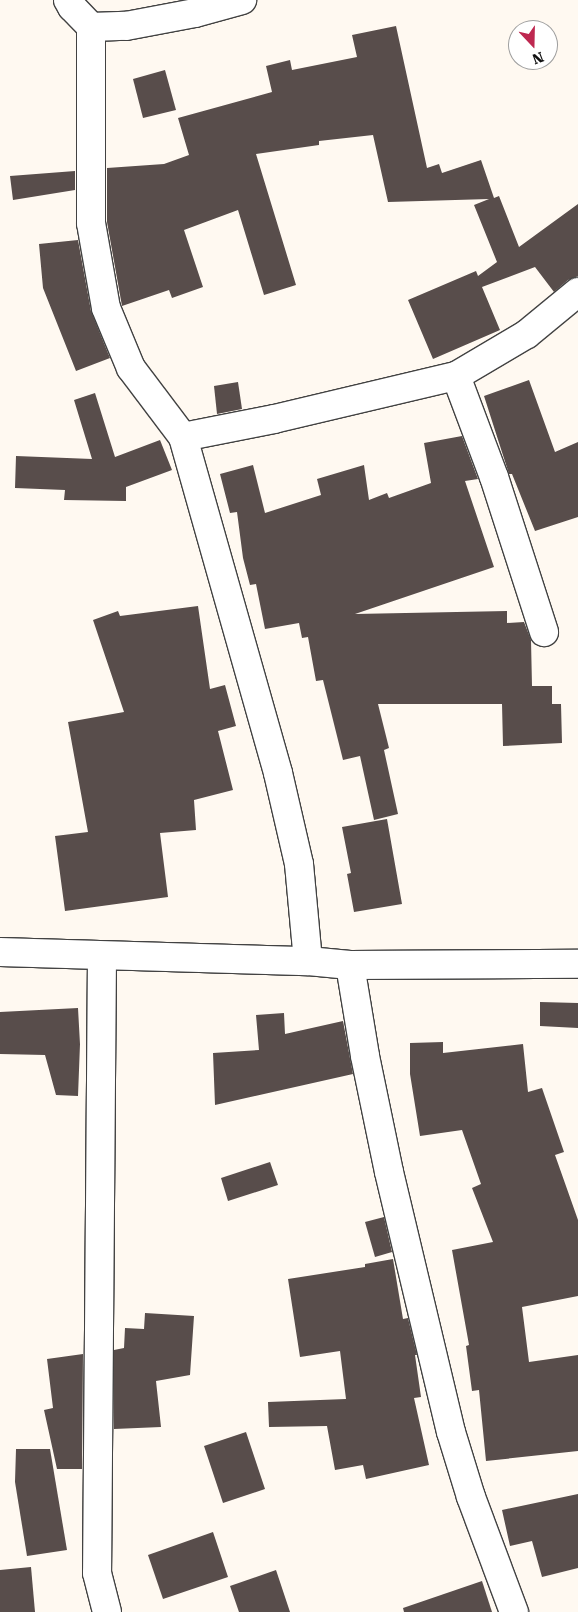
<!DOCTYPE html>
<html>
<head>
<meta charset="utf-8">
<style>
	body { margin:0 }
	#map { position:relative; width:578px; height:1612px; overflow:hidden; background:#fff9f1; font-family:"Roboto Serif",serif }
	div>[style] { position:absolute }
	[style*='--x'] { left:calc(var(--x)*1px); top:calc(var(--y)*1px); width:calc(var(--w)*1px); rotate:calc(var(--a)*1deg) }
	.building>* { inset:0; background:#584d4b }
	.roads { filter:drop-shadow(1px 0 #424242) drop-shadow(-1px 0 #424242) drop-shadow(0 1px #424242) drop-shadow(0 -1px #424242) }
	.street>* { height:28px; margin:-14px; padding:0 14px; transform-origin:14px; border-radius:14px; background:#fff }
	span { translate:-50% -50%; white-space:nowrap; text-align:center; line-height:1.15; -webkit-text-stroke:5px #fff; paint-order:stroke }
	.north { position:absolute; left:508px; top:20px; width:50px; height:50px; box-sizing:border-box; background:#fff; border:1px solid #9f9f9f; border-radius:50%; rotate:159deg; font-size:14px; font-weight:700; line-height:20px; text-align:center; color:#0f0f0f }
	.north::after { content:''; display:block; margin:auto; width:18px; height:22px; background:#be2850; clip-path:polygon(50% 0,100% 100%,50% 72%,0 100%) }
</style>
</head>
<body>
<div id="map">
	<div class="building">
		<div style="clip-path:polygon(396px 26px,427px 168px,439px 164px,442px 173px,481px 160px,494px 198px,499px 196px,519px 247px,578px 204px,578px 276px,568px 280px,554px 292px,535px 267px,482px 287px,500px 330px,433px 359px,408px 300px,476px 271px,478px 276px,497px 262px,474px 205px,489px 199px,388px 202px,373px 135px,319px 141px,319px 145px,256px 154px,296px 285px,264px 295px,238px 210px,184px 230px,203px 287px,172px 298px,169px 290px,122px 306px,107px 222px,107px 168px,164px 164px,189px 155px,178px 118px,272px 92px,266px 66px,290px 60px,292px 70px,357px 57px,352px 35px)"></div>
		<div style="clip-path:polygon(165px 70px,176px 110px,143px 118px,133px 79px)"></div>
		<div style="clip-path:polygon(75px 171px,75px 190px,13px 200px,10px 176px)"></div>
		<div style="clip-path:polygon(78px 240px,91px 311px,110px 358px,76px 371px,43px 288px,39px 244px)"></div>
		<div style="clip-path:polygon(529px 380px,555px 452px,578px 442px,578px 517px,535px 531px,512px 474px,509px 474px,484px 396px)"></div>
		<div style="clip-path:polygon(238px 382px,242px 409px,217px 414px,214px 386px)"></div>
		<div style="clip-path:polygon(95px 393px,115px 457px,160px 440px,172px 470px,126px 487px,126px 501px,64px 500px,65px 490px,15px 488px,16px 456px,92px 459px,74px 400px)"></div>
		<div style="clip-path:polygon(462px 436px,478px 479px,465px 481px,494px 567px,355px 614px,507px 611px,507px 623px,524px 622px,531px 640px,532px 686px,552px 686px,552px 704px,561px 704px,562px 743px,503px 746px,502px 704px,378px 704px,389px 748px,384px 750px,398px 814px,374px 820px,360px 756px,343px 760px,323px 680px,316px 681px,308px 637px,302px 638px,299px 623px,265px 629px,256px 584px,250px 585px,243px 558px,237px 512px,230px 513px,220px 474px,253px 465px,265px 513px,321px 495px,317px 479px,364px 465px,369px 500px,387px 493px,389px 498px,431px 483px,424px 443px)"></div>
		<div style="clip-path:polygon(198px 606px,210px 689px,225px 685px,236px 726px,218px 731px,233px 790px,194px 800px,196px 830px,160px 833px,168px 897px,65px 911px,55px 836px,88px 832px,68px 722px,124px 712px,93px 620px,118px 611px,120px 616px)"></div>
		<div style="clip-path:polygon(387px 819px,402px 904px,354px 912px,347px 874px,351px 873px,342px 827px)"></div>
		<div style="clip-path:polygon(540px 1002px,578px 1003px,578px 1028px,540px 1026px)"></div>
		<div style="clip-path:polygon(78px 1008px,80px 1044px,78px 1096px,56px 1095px,45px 1055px,0 1054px,0 1012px)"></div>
		<div style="clip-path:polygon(284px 1013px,285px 1034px,343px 1021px,353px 1074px,215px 1105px,213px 1053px,259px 1050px,256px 1015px)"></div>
		<div style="clip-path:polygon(443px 1042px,443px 1053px,523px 1044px,528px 1092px,542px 1088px,564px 1152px,555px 1155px,578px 1220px,578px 1296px,522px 1307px,529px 1362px,578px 1355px,578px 1451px,486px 1461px,479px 1390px,472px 1391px,466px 1346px,469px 1345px,452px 1250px,493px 1242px,472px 1188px,481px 1184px,462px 1130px,420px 1136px,410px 1074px,410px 1043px)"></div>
		<div style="clip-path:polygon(270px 1162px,278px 1185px,228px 1201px,221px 1178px)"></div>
		<div style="clip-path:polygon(384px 1217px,392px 1252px,375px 1257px,365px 1222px)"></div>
		<div style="clip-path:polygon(393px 1259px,403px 1319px,408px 1318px,417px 1355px,415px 1355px,421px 1397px,414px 1398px,429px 1465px,366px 1479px,363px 1465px,335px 1470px,327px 1426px,269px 1427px,268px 1402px,346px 1399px,340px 1351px,300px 1357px,288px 1279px,365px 1267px,365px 1264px)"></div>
		<div style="clip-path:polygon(145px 1313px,194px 1316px,190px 1375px,156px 1381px,161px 1427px,114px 1429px,114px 1350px,124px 1348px,125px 1328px,144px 1329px)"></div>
		<div style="clip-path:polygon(83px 1354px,82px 1469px,57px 1469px,44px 1410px,53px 1408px,47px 1359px)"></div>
		<div style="clip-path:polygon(246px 1432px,265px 1489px,223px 1503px,204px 1446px)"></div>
		<div style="clip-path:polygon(16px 1449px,50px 1449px,67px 1550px,27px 1556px,15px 1482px)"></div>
		<div style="clip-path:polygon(578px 1494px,578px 1568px,542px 1577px,532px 1541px,510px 1546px,502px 1510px)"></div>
		<div style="clip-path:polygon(213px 1532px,228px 1577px,163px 1599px,148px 1555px)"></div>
		<div style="clip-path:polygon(31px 1567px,35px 1612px,0 1612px,0 1570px)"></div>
		<div style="clip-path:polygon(276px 1570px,290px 1612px,239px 1612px,230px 1586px)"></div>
		<div style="clip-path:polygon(482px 1581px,492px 1612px,404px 1612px,403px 1608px)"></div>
	</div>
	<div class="roads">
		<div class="street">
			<div style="--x:68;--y:0;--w:8;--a:60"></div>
			<div style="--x:72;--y:7;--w:28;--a:46"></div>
			<div style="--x:91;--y:27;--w:35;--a:-2"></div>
			<div style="--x:126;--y:26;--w:70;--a:-10.7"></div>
			<div style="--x:195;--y:13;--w:49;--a:-15.5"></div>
			<div style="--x:91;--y:27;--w:196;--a:90"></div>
			<div style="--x:91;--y:223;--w:86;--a:80"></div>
			<div style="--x:106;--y:308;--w:65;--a:67.4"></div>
			<div style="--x:131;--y:368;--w:86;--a:53"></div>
			<div style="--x:183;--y:437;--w:349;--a:74.2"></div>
			<div style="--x:278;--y:773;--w:93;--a:77"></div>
			<div style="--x:299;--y:864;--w:97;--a:84.7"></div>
			<div style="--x:456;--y:376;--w:108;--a:69.4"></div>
			<div style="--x:494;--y:477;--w:163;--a:72.1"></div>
			<div style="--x:183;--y:437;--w:93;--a:-11.2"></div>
			<div style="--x:274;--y:419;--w:187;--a:-13.3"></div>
			<div style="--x:456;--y:376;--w:82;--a:-30.6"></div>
			<div style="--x:527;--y:334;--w:66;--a:-39.5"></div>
			<div style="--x:0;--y:952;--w:308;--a:1.7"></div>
			<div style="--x:308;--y:961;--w:42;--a:5.4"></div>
			<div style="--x:350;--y:965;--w:228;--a:-0.3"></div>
			<div style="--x:102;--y:956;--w:617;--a:90.46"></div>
			<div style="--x:97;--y:1573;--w:40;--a:75.6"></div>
			<div style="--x:350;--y:965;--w:92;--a:80.6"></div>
			<div style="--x:365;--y:1056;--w:118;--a:78.3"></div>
			<div style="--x:389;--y:1172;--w:267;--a:76.6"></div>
			<div style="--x:451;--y:1432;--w:68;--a:72.9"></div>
			<div style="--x:471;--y:1497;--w:123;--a:69.5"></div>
		</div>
	</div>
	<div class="north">N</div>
</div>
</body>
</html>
